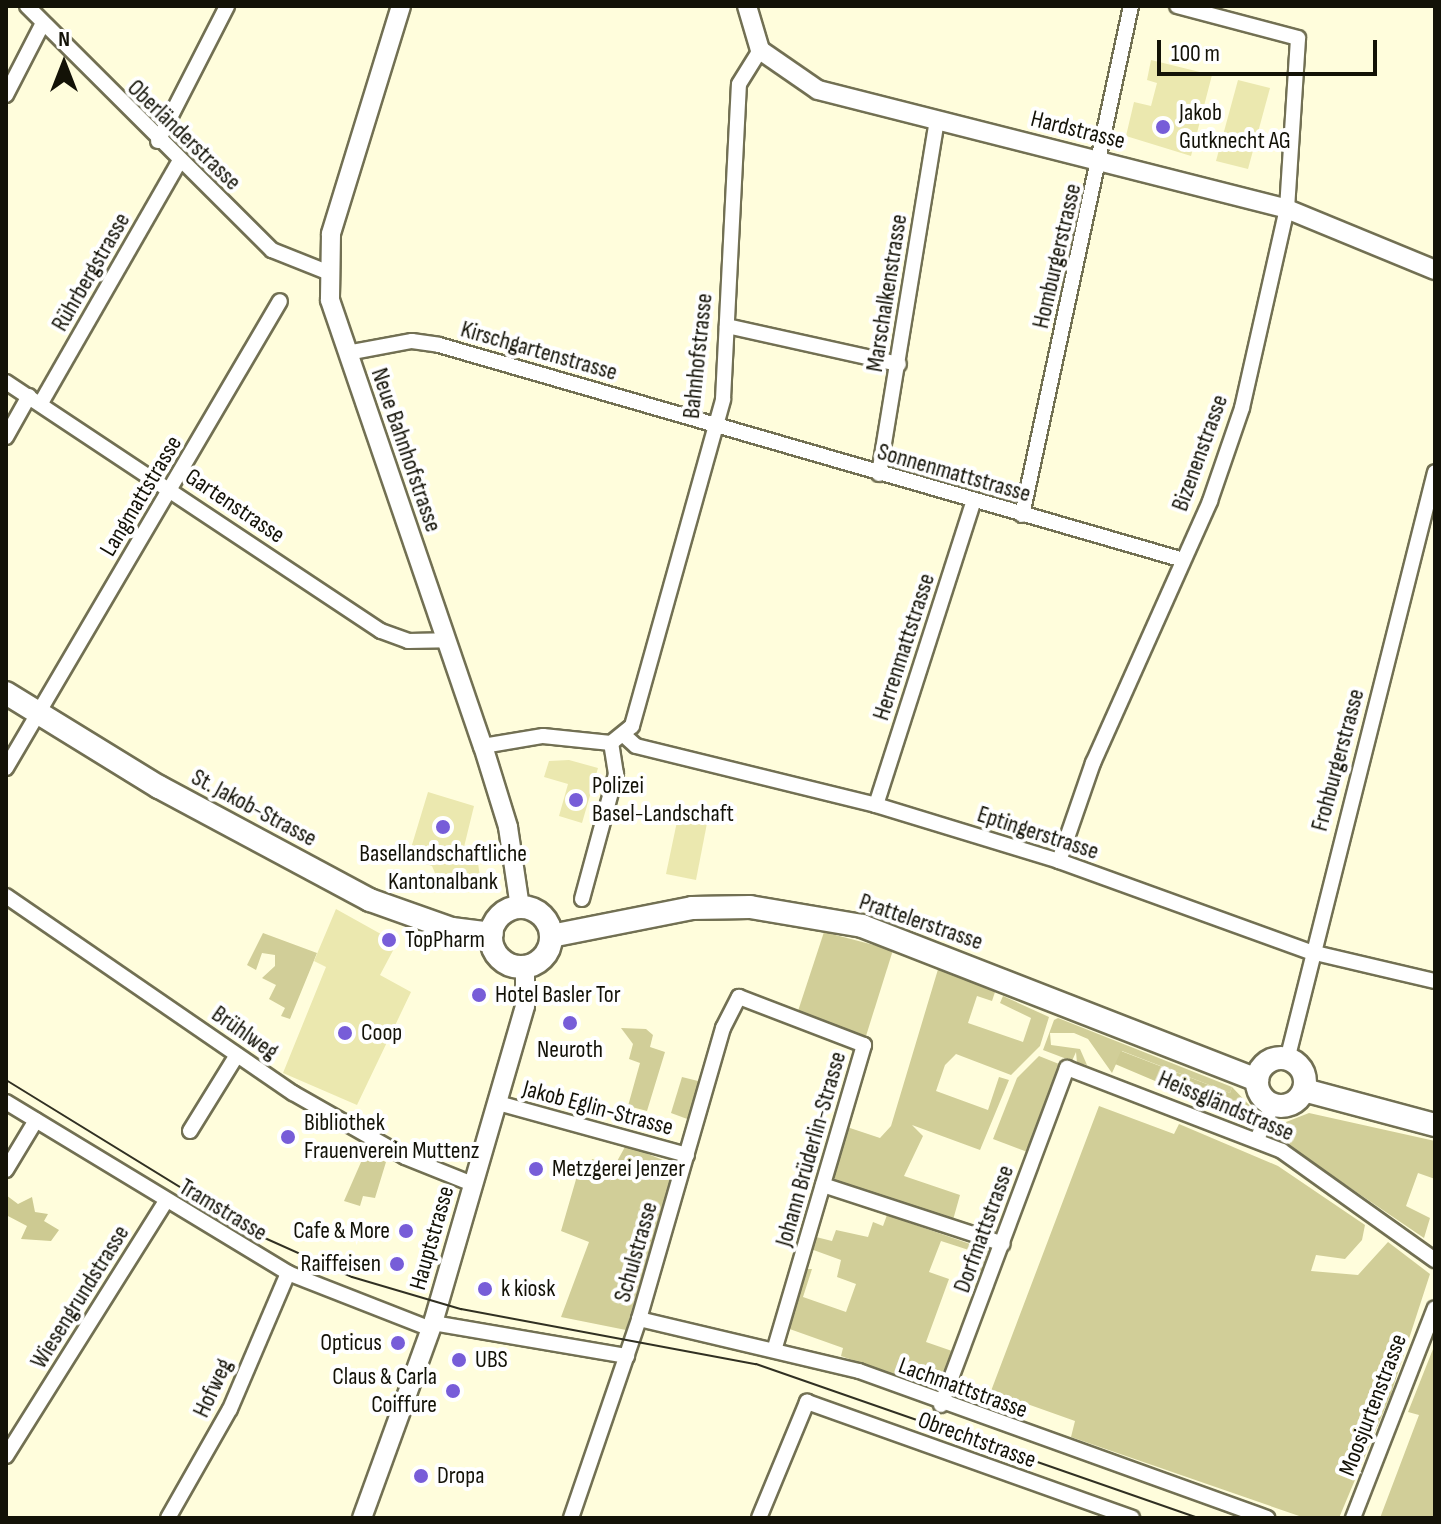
<!DOCTYPE html>
<html>
<head>
<meta charset="utf-8">
<style>
	body { margin:0 }
	#map { position:relative; width:1441px; height:1524px; overflow:hidden; background:#fffddc; font-family:"Sofia Sans Condensed",sans-serif }
	div>[style] { position:absolute }
	[style*='--x'] { left:calc(var(--x)*1px); top:calc(var(--y)*1px); width:calc(var(--w)*1px); rotate:calc(var(--a)*1deg) }
	.green>* { inset:0; background:#d1ce98 }
	.forest>* { inset:0; background:#cdca92 }
	.building>* { inset:0; background:#ebe8af }
	.roads { filter:drop-shadow(2px 0 #727053) drop-shadow(-2px 0 #727053) drop-shadow(0 2px #727053) drop-shadow(0 -2px #727053) }
	.street>* { height:14px; margin:-7px; padding:0 7px; transform-origin:7px; border-radius:7px; background:#fff }
	.secondary>* { height:18px; margin:-9px; padding:0 9px; transform-origin:9px; border-radius:9px; background:#fff }
	.primary>* { height:22px; margin:-11px; padding:0 11px; transform-origin:11px; border-radius:11px; background:#fff }
	.primary>.ring { margin:-11px; padding:0; box-sizing:content-box; background:none; border:22px solid #fff; border-radius:50% }
	.tram>* { height:2px; margin:-1px; padding:0 1px; transform-origin:1px; border-radius:1px; background:#313022 }
	.dots>* { width:22px; height:22px; translate:-50% -50%; box-sizing:border-box; border:4px solid #fff; border-radius:50% }
	span { translate:-50% -50%; white-space:nowrap; text-align:center; line-height:1.15; -webkit-text-stroke:8px #fff; paint-order:stroke }
	.poi-label { font-size:24px; color:#131207 }
	.left { translate:0 -50%; text-align:left }
	.right { translate:-100% -50%; text-align:right }
	.street-label { font-size:24px; color:#131207 }
	.frame { position:absolute; inset:0; border:8px solid #131207; pointer-events:none }
	.north { position:absolute; left:24px; top:24px; width:80px; height:80px; -webkit-text-stroke:6px #fff; paint-order:stroke; rotate:0deg; font-size:22px; font-weight:700; line-height:32px; text-align:center; color:#131207 }
	.north::after { content:''; display:block; margin:auto; width:28px; height:36px; background:#131207; clip-path:polygon(50% 0,100% 100%,50% 72%,0 100%) }
	.scale { position:absolute; left:1157px; top:40px; width:220px; height:36px; box-sizing:border-box; border:4px solid #131207; border-top:0; padding-left:10px; font-size:24px; line-height:28px; white-space:nowrap; color:#131207; -webkit-text-stroke:6px #fff; paint-order:stroke }
</style>
</head>
<body>
<div id="map">
	<div class="green">
		<div style="clip-path:polygon(824px 932px,893px 950px,866px 1036px,798px 1011px)"></div>
		<div style="clip-path:polygon(263px 933px,317px 953px,290px 1019px,281px 1016px,285px 1008px,269px 999px,276px 985px,262px 978px,275px 966px,275px 955px,262px 953px,256px 970px,247px 965px)"></div>
		<div style="clip-path:polygon(939px 966px,995px 992px,992px 1001px,977px 996px,968px 1023px,1023px 1042px,1031px 1018px,1000px 1003px,1003px 996px,1049px 1017px,1040px 1046px,1011px 1075px,956px 1054px,945px 1065px,936px 1091px,988px 1110px,999px 1077px,1009px 1080px,980px 1150px,912px 1125px,923px 1136px,904px 1176px,960px 1195px,953px 1220px,837px 1184px,832px 1171px,847px 1127px,880px 1138px,891px 1126px)"></div>
		<div style="clip-path:polygon(1058px 1018px,1232px 1087px,1230px 1093px,1122px 1051px,1112px 1073px,1088px 1039px,1074px 1033px,1050px 1033px,1051px 1045px,1080px 1049px,1087px 1065px,1077px 1063px,1076px 1052px,1072px 1061px,1043px 1050px,1054px 1020px)"></div>
		<div style="clip-path:polygon(621px 1028px,646px 1029px,653px 1035px,650px 1047px,665px 1052px,647px 1111px,628px 1106px,640px 1063px,629px 1059px,633px 1044px)"></div>
		<div style="clip-path:polygon(1039px 1056px,1064px 1066px,1033px 1154px,993px 1139px,1017px 1078px)"></div>
		<div style="clip-path:polygon(682px 1077px,702px 1082px,690px 1120px,671px 1113px)"></div>
		<div style="clip-path:polygon(1099px 1106px,1174px 1134px,1179px 1124px,1278px 1166px,1365px 1225px,1362px 1240px,1345px 1259px,1316px 1255px,1311px 1271px,1358px 1275px,1388px 1242px,1430px 1274px,1391px 1394px,1339px 1518px,1305px 1518px,1071px 1437px,1075px 1421px,991px 1391px)"></div>
		<div style="clip-path:polygon(1309px 1113px,1435px 1141px,1435px 1179px,1418px 1173px,1406px 1206px,1430px 1218px,1424px 1238px,1290px 1147px,1286px 1122px)"></div>
		<div style="clip-path:polygon(626px 1145px,675px 1165px,626px 1330px,561px 1317px,589px 1242px,561px 1231px,577px 1176px,586px 1179px,592px 1159px,615px 1165px)"></div>
		<div style="clip-path:polygon(365px 1153px,386px 1162px,375px 1198px,363px 1196px,360px 1206px,344px 1201px)"></div>
		<div style="clip-path:polygon(887px 1215px,993px 1252px,984px 1275px,972px 1271px,978px 1253px,941px 1241px,929px 1272px,949px 1279px,926px 1342px,952px 1351px,971px 1307px,941px 1392px,841px 1356px,843px 1348px,784px 1327px,804px 1269px,812px 1269px,803px 1297px,846px 1312px,856px 1284px,837px 1277px,841px 1260px,808px 1248px,812px 1236px,832px 1241px,836px 1230px,868px 1237px,873px 1222px,883px 1226px)"></div>
		<div style="clip-path:polygon(1435px 1344px,1435px 1518px,1380px 1518px,1419px 1415px,1408px 1412px)"></div>
	</div>
	<div class="forest">
		<div style="clip-path:polygon(1121px 1051px,1230px 1093px,1232px 1087px,1253px 1109px,1240px 1117px,1115px 1064px)"></div>
		<div style="clip-path:polygon(6px 1195px,18px 1204px,32px 1197px,35px 1212px,48px 1214px,44px 1221px,59px 1230px,51px 1241px,21px 1239px,27px 1226px,6px 1215px)"></div>
	</div>
	<div class="building">
		<div style="clip-path:polygon(1151px 60px,1212px 75px,1191px 156px,1126px 136px,1134px 102px,1151px 106px,1157px 83px,1147px 80px)"></div>
		<div style="clip-path:polygon(1238px 80px,1270px 88px,1248px 169px,1216px 161px)"></div>
		<div style="clip-path:polygon(569px 760px,598px 768px,582px 823px,559px 816px,568px 784px,544px 777px,549px 761px)"></div>
		<div style="clip-path:polygon(428px 792px,474px 806px,464px 847px,478px 863px,480px 877px,469px 888px,443px 892px,432px 866px,408px 858px)"></div>
		<div style="clip-path:polygon(679px 812px,708px 818px,696px 880px,666px 874px)"></div>
		<div style="clip-path:polygon(336px 909px,397px 943px,380px 975px,411px 992px,357px 1105px,283px 1073px,326px 967px,314px 961px)"></div>
	</div>
	<div class="roads">
		<div class="street">
			<div style="--x:27;--y:6;--w:346;--a:44.9"></div>
			<div style="--x:272;--y:250;--w:59;--a:21.8"></div>
			<div style="--x:6;--y:95;--w:79;--a:-62.8"></div>
			<div style="--x:158;--y:141;--w:152;--a:-62.9"></div>
			<div style="--x:727;--y:326;--w:176;--a:12.5"></div>
			<div style="--x:347;--y:353;--w:66;--a:-10.5"></div>
			<div style="--x:412;--y:341;--w:27;--a:8"></div>
			<div style="--x:439;--y:345;--w:771;--a:16.11"></div>
			<div style="--x:6;--y:382;--w:450;--a:33.6"></div>
			<div style="--x:381;--y:631;--w:29;--a:20"></div>
			<div style="--x:408;--y:641;--w:39;--a:-1"></div>
			<div style="--x:41;--y:403;--w:278;--a:-60.2"></div>
			<div style="--x:6;--y:437;--w:47;--a:-60.7"></div>
			<div style="--x:879;--y:474;--w:360;--a:-80.7"></div>
			<div style="--x:1022;--y:515;--w:521;--a:-77.91"></div>
			<div style="--x:626;--y:737;--w:13;--a:42"></div>
			<div style="--x:636;--y:746;--w:247;--a:13.8"></div>
			<div style="--x:876;--y:805;--w:191;--a:17"></div>
			<div style="--x:1059;--y:861;--w:268;--a:19.9"></div>
			<div style="--x:1311;--y:952;--w:127;--a:13.2"></div>
			<div style="--x:483;--y:746;--w:61;--a:-9.5"></div>
			<div style="--x:543;--y:736;--w:68;--a:5.9"></div>
			<div style="--x:611;--y:743;--w:27;--a:-39"></div>
			<div style="--x:632;--y:726;--w:339;--a:-74.4"></div>
			<div style="--x:723;--y:399;--w:315;--a:-87.1"></div>
			<div style="--x:739;--y:84;--w:40;--a:-58"></div>
			<div style="--x:6;--y:768;--w:541;--a:-59.6"></div>
			<div style="--x:876;--y:805;--w:318;--a:-72.2"></div>
			<div style="--x:1059;--y:861;--w:104;--a:-70.9"></div>
			<div style="--x:1093;--y:763;--w:287;--a:-65.9"></div>
			<div style="--x:1210;--y:501;--w:98;--a:-71"></div>
			<div style="--x:1242;--y:408;--w:204;--a:-77.3"></div>
			<div style="--x:1287;--y:209;--w:171;--a:-86.3"></div>
			<div style="--x:1298;--y:38;--w:125;--a:-165.2"></div>
			<div style="--x:6;--y:896;--w:348;--a:34.5"></div>
			<div style="--x:293;--y:1093;--w:129;--a:29.7"></div>
			<div style="--x:405;--y:1157;--w:72;--a:21.9"></div>
			<div style="--x:582;--y:899;--w:130;--a:-74.8"></div>
			<div style="--x:616;--y:774;--w:31;--a:-99"></div>
			<div style="--x:1287;--y:1060;--w:606;--a:-75.87"></div>
			<div style="--x:6;--y:1102;--w:330;--a:31.2"></div>
			<div style="--x:288;--y:1273;--w:154;--a:21.4"></div>
			<div style="--x:498;--y:1103;--w:196;--a:15.4"></div>
			<div style="--x:190;--y:1131;--w:89;--a:-58.3"></div>
			<div style="--x:1257;--y:1139;--w:38;--a:-65"></div>
			<div style="--x:6;--y:1170;--w:58;--a:-59"></div>
			<div style="--x:823;--y:1185;--w:189;--a:18.1"></div>
			<div style="--x:639;--y:1319;--w:226;--a:13.3"></div>
			<div style="--x:859;--y:1371;--w:434;--a:19.8"></div>
			<div style="--x:433;--y:1323;--w:197;--a:9.7"></div>
			<div style="--x:941;--y:1405;--w:360;--a:-69.5"></div>
			<div style="--x:1067;--y:1068;--w:230;--a:21.1"></div>
			<div style="--x:1282;--y:1151;--w:188;--a:35.5"></div>
			<div style="--x:6;--y:1456;--w:301;--a:-57.9"></div>
			<div style="--x:168;--y:1518;--w:125;--a:-60.4"></div>
			<div style="--x:230;--y:1409;--w:148;--a:-66.9"></div>
			<div style="--x:571;--y:1518;--w:210;--a:-71.1"></div>
			<div style="--x:639;--y:1319;--w:303;--a:-73.9"></div>
			<div style="--x:723;--y:1028;--w:35;--a:-63"></div>
			<div style="--x:739;--y:997;--w:134;--a:21"></div>
			<div style="--x:864;--y:1045;--w:316;--a:106.4"></div>
			<div style="--x:759;--y:1518;--w:126;--a:-67.5"></div>
			<div style="--x:807;--y:1402;--w:345;--a:19.6"></div>
			<div style="--x:1353;--y:1518;--w:225;--a:-68.7"></div>
		</div>
		<div class="secondary">
			<div style="--x:401;--y:6;--w:239;--a:107.1"></div>
			<div style="--x:331;--y:234;--w:66;--a:90.9"></div>
			<div style="--x:330;--y:300;--w:472;--a:71.1"></div>
			<div style="--x:483;--y:746;--w:85;--a:72.8"></div>
			<div style="--x:508;--y:827;--w:81;--a:81.5"></div>
			<div style="--x:747;--y:6;--w:46;--a:73.5"></div>
			<div style="--x:760;--y:50;--w:70;--a:34.6"></div>
			<div style="--x:818;--y:90;--w:484;--a:14.2"></div>
			<div style="--x:1287;--y:209;--w:160;--a:22.4"></div>
			<div style="--x:362;--y:1518;--w:208;--a:-70"></div>
			<div style="--x:433;--y:1323;--w:330;--a:-73.8"></div>
			<div style="--x:525;--y:1006;--w:40;--a:-90"></div>
		</div>
		<div class="primary">
			<div style="--x:6;--y:693;--w:180;--a:31.6"></div>
			<div style="--x:159;--y:787;--w:239;--a:28.2"></div>
			<div style="--x:370;--y:900;--w:87;--a:19.5"></div>
			<div style="--x:452;--y:929;--w:40;--a:7.1"></div>
			<div class="ring" style="left:491px;top:907px;width:38px;height:38px"></div>
			<div style="--x:551;--y:936;--w:144;--a:-11.2"></div>
			<div style="--x:692;--y:908;--w:58;--a:-1"></div>
			<div style="--x:750;--y:907;--w:114;--a:9.6"></div>
			<div style="--x:862;--y:926;--w:424;--a:21.3"></div>
			<div class="ring" style="left:1257px;top:1058px;width:26px;height:26px"></div>
			<div style="--x:1304;--y:1090;--w:136;--a:15"></div>
		</div>
	</div>
	<div class="tram">
		<div style="--x:6;--y:1080;--w:296;--a:31.6"></div>
		<div style="--x:258;--y:1235;--w:103;--a:24.1"></div>
		<div style="--x:352;--y:1277;--w:114;--a:16.4"></div>
		<div style="--x:461;--y:1309;--w:300;--a:10.6"></div>
		<div style="--x:756;--y:1364;--w:469;--a:19.2"></div>
	</div>
	<div class="dots">
		<div style="left:1163px;top:127px;background:#775dd8"></div>
		<div style="left:576px;top:800px;background:#775dd8"></div>
		<div style="left:443px;top:827px;background:#775dd8"></div>
		<div style="left:389px;top:940px;background:#775dd8"></div>
		<div style="left:479px;top:995px;background:#775dd8"></div>
		<div style="left:570px;top:1023px;background:#775dd8"></div>
		<div style="left:345px;top:1033px;background:#775dd8"></div>
		<div style="left:288px;top:1137px;background:#775dd8"></div>
		<div style="left:536px;top:1169px;background:#775dd8"></div>
		<div style="left:406px;top:1231px;background:#775dd8"></div>
		<div style="left:397px;top:1264px;background:#775dd8"></div>
		<div style="left:485px;top:1289px;background:#775dd8"></div>
		<div style="left:398px;top:1343px;background:#775dd8"></div>
		<div style="left:459px;top:1360px;background:#775dd8"></div>
		<div style="left:453px;top:1391px;background:#775dd8"></div>
		<div style="left:421px;top:1476px;background:#775dd8"></div>
	</div>
	<div class="poi-label">
		<span class="left" style="left:1179px;top:127px">Jakob<br>Gutknecht AG</span>
		<span class="left" style="left:592px;top:800px">Polizei<br>Basel-Landschaft</span>
		<span style="left:443px;top:868px">Basellandschaftliche<br>Kantonalbank</span>
		<span class="left" style="left:405px;top:940px">TopPharm</span>
		<span class="left" style="left:495px;top:995px">Hotel Basler Tor</span>
		<span class="left" style="left:361px;top:1033px">Coop</span>
		<span style="left:570px;top:1050px">Neuroth</span>
		<span class="left" style="left:304px;top:1137px">Bibliothek<br>Frauenverein Muttenz</span>
		<span class="left" style="left:552px;top:1169px">Metzgerei Jenzer</span>
		<span class="right" style="left:390px;top:1231px">Cafe &amp; More</span>
		<span class="right" style="left:381px;top:1264px">Raiffeisen</span>
		<span class="left" style="left:501px;top:1289px">k kiosk</span>
		<span class="right" style="left:382px;top:1343px">Opticus</span>
		<span class="left" style="left:475px;top:1360px">UBS</span>
		<span class="right" style="left:437px;top:1391px">Claus &amp; Carla<br>Coiffure</span>
		<span class="left" style="left:437px;top:1476px">Dropa</span>
	</div>
	<div class="street-label">
		<span style="left:1078px;top:130px;rotate:14deg">Hardstrasse</span>
		<span style="left:184px;top:135px;rotate:44deg">Oberländerstrasse</span>
		<span style="left:1057px;top:256px;rotate:-77deg">Homburgerstrasse</span>
		<span style="left:91px;top:272px;rotate:-60deg">Rührbergstrasse</span>
		<span style="left:887px;top:293px;rotate:-81deg">Marschalkenstrasse</span>
		<span style="left:539px;top:351px;rotate:16deg">Kirschgartenstrasse</span>
		<span style="left:698px;top:356px;rotate:-84deg">Bahnhofstrasse</span>
		<span style="left:406px;top:450px;rotate:71deg">Neue Bahnhofstrasse</span>
		<span style="left:1200px;top:453px;rotate:-70deg">Bizenenstrasse</span>
		<span style="left:954px;top:473px;rotate:16deg">Sonnenmattstrasse</span>
		<span style="left:141px;top:496px;rotate:-59deg">Langmattstrasse</span>
		<span style="left:235px;top:506px;rotate:34deg">Gartenstrasse</span>
		<span style="left:904px;top:647px;rotate:-72deg">Herrenmattstrasse</span>
		<span style="left:1338px;top:760px;rotate:-75deg">Frohburgerstrasse</span>
		<span style="left:254px;top:808px;rotate:28deg">St. Jakob-Strasse</span>
		<span style="left:1038px;top:833px;rotate:18deg">Eptingerstrasse</span>
		<span style="left:921px;top:922px;rotate:19deg">Prattelerstrasse</span>
		<span style="left:245px;top:1033px;rotate:35deg">Brühlweg</span>
		<span style="left:1226px;top:1106px;rotate:23deg">Heissgländstrasse</span>
		<span style="left:598px;top:1108px;rotate:15deg">Jakob Eglin-Strasse</span>
		<span style="left:811px;top:1149px;rotate:-74deg">Johann Brüderlin-Strasse</span>
		<span style="left:223px;top:1210px;rotate:31deg">Tramstrasse</span>
		<span style="left:984px;top:1229px;rotate:-70deg">Dorfmattstrasse</span>
		<span style="left:432px;top:1238px;rotate:-74deg">Hauptstrasse</span>
		<span style="left:636px;top:1252px;rotate:-74deg">Schulstrasse</span>
		<span style="left:80px;top:1297px;rotate:-58deg">Wiesengrundstrasse</span>
		<span style="left:213px;top:1388px;rotate:-65deg">Hofweg</span>
		<span style="left:963px;top:1388px;rotate:20deg">Lachmattstrasse</span>
		<span style="left:1373px;top:1405px;rotate:-69deg">Moosjurtenstrasse</span>
		<span style="left:977px;top:1440px;rotate:20deg">Obrechtstrasse</span>
	</div>
	<div class="frame"></div>
	<div class="north">N</div>
	<div class="scale">100 m</div>
</div>
</body>
</html>
